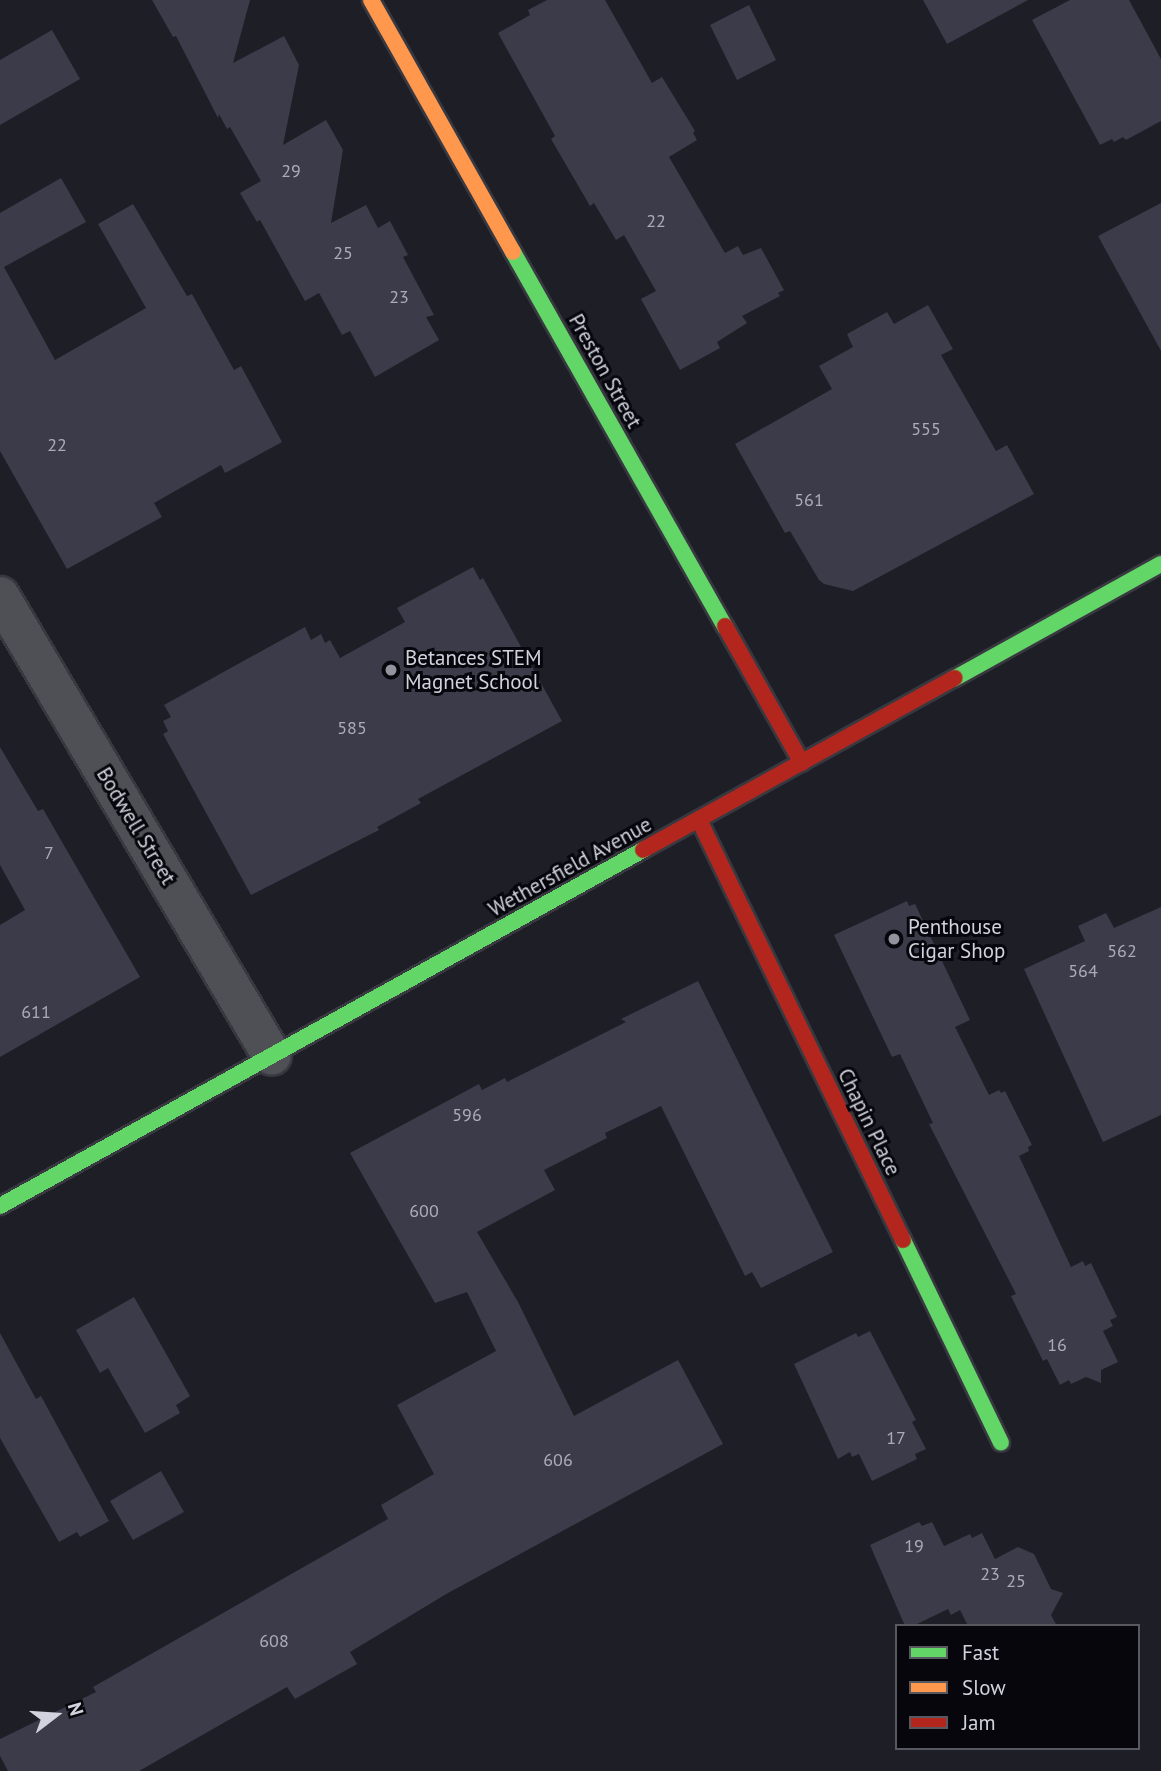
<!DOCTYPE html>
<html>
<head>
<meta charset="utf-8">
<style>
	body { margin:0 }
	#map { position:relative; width:1161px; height:1771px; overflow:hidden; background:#1d1e26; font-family:"PT Sans",sans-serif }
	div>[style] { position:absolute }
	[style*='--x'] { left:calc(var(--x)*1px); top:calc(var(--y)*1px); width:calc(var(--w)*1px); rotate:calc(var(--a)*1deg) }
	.building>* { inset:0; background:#3b3b49 }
	.roads { filter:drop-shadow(2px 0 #383840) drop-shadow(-2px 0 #383840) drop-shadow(0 2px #383840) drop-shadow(0 -2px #383840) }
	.street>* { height:38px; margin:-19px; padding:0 19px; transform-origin:19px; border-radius:19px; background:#4f4f56 }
	.fast>* { height:16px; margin:-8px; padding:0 8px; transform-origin:8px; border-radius:8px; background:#63d668 }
	.slow>* { height:16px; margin:-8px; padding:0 8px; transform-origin:8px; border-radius:8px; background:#ff974d }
	.jam>* { height:16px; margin:-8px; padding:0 8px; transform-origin:8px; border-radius:8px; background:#b3261e }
	.dots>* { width:19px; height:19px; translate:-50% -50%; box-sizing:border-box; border:4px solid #06060c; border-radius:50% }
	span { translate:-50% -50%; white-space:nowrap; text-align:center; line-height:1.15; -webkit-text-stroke:6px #06060c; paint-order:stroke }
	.number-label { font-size:18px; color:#acacb9 }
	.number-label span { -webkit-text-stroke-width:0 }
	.street-label { font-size:21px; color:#d2d2de }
	.poi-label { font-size:21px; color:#d2d2de }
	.left { translate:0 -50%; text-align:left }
	.legend { position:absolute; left:895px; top:1624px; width:245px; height:126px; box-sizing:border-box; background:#06060c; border:2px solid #585860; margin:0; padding:9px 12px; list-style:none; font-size:21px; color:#d2d2de }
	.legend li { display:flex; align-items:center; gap:14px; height:35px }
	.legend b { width:35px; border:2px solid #585860 }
	.north { position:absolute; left:21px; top:1680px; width:70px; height:70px; -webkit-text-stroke:5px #06060c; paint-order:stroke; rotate:73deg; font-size:19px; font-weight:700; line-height:28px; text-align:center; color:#d2d2de }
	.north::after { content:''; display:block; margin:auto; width:24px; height:32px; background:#d2d2de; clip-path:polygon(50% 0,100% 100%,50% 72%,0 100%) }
</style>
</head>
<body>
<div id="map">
	<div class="building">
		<div style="clip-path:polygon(152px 0,250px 0,233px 63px,284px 36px,299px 65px,283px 145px,326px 120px,343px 150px,331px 223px,366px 205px,378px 228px,390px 221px,408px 255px,403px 257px,434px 315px,426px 317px,439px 340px,375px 377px,350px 331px,342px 335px,319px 293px,305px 301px,260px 220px,257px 222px,240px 193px,261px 181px,230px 127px,227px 129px,219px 114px,218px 118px,176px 36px,173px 37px)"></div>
		<div style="clip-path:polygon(547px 0,605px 0,652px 83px,662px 77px,695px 131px,693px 133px,697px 140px,669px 157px,725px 253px,738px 246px,743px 255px,761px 248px,784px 290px,778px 293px,780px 296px,742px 316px,747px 323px,717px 342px,720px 348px,680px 370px,641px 299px,656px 291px,624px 235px,616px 240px,594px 203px,590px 206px,551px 139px,555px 136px,498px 33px,530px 15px,528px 10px)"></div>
		<div style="clip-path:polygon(923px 0,1028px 0,947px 44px)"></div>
		<div style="clip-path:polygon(1070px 0,1129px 0,1161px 59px,1161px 121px,1126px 140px,1123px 137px,1114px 142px,1112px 139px,1100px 145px,1032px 20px)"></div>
		<div style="clip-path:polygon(749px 5px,776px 60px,737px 80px,710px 25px)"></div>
		<div style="clip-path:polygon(52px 30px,80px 79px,0 125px,0 60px)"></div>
		<div style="clip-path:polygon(61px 178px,86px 222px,4px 267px,55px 360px,146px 308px,98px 224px,133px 204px,187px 296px,192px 294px,234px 370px,241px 366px,282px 442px,225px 473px,221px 465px,154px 503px,162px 517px,67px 569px,0 451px,0 213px)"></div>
		<div style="clip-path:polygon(1161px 203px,1161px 351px,1098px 236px)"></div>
		<div style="clip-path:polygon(928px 305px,953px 349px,941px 355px,996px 451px,1007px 445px,1034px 494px,853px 591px,824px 584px,819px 580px,790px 531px,785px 533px,735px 444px,832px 389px,819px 366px,853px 347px,847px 334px,887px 312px,894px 324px)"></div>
		<div style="clip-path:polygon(473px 567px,480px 580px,483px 578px,562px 721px,418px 799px,421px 803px,377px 827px,379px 830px,251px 895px,163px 734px,168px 731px,163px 721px,171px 717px,164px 705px,305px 627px,311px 640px,321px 634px,325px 643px,330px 640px,340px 658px,405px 622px,397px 608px)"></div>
		<div style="clip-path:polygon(0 747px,38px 811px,43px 809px,140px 977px,0 1057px,0 925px,25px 910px,0 865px)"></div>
		<div style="clip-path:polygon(907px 901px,909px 906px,915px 904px,970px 1020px,955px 1027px,989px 1095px,999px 1090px,1001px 1093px,1005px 1091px,1032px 1145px,1028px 1147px,1029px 1151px,1019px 1156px,1071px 1267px,1083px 1261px,1085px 1266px,1091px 1263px,1117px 1317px,1110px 1320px,1113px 1326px,1103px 1331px,1118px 1362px,1101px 1370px,1101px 1383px,1086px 1377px,1071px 1384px,1069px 1380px,1060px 1385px,1047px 1359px,1043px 1361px,1011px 1296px,1016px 1294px,929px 1124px,933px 1123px,900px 1054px,892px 1057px,834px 935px)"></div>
		<div style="clip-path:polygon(1161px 907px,1161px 1115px,1103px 1142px,1024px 969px,1085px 941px,1078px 926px,1106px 913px,1114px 928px)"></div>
		<div style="clip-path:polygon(698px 981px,833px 1252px,761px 1288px,752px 1272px,745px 1276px,661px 1106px,605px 1133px,607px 1138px,544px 1170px,555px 1190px,477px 1232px,518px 1302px,574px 1416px,678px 1360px,723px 1444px,448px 1593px,350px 1652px,357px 1664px,295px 1699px,287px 1687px,139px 1771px,8px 1771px,0 1756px,0 1739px,96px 1692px,93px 1687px,388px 1519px,381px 1505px,434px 1474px,397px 1405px,496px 1351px,467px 1292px,435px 1303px,350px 1153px,479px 1084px,482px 1090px,505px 1078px,507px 1082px,626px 1022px,621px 1019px)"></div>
		<div style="clip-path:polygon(134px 1297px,190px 1396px,176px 1405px,180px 1413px,145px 1433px,108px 1368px,100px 1373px,76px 1330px)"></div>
		<div style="clip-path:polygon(870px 1331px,916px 1420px,912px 1422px,926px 1449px,915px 1454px,917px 1459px,872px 1481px,859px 1454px,852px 1457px,850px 1452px,838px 1459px,794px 1364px,856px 1333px,858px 1337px)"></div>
		<div style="clip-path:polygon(0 1333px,36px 1399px,41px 1396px,109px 1521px,80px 1537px,77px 1532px,59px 1542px,0 1438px)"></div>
		<div style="clip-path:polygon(161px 1471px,184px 1512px,133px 1540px,110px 1501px)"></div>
		<div style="clip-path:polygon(919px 1522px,922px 1526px,932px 1522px,944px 1546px,970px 1534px,972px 1538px,982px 1533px,995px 1559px,1018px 1547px,1034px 1554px,1051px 1589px,1063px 1593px,1051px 1615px,1057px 1626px,968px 1626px,960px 1610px,951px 1615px,948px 1609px,913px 1626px,905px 1626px,870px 1545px)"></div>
	</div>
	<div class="roads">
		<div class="street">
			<div style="--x:0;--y:596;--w:534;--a:59.4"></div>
		</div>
		<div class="fast">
			<div style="--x:513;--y:252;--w:430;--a:60.5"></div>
			<div style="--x:955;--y:678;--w:235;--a:-29"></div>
			<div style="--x:0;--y:1206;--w:735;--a:-28.97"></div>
			<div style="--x:903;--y:1240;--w:225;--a:64.2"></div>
		</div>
		<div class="slow">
			<div style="--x:371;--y:0;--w:289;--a:60.6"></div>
		</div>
		<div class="jam">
			<div style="--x:725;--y:626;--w:157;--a:60.7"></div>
			<div style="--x:699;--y:820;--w:467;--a:64.1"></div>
			<div style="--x:643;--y:850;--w:356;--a:-28.9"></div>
		</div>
	</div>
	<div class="dots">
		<div style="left:391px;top:670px;background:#93939e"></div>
		<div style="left:894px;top:939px;background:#93939e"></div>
	</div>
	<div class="number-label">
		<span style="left:291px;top:171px">29</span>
		<span style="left:656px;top:221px">22</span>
		<span style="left:343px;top:253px">25</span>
		<span style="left:399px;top:297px">23</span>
		<span style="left:926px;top:429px">555</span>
		<span style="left:57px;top:445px">22</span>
		<span style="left:809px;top:500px">561</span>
		<span style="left:352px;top:728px">585</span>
		<span style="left:49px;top:853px">7</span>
		<span style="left:1122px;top:951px">562</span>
		<span style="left:1083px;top:971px">564</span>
		<span style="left:36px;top:1012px">611</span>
		<span style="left:467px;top:1115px">596</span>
		<span style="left:424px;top:1211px">600</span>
		<span style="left:1057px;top:1345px">16</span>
		<span style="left:896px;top:1438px">17</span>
		<span style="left:558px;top:1460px">606</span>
		<span style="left:914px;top:1546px">19</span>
		<span style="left:990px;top:1574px">23</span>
		<span style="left:1016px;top:1581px">25</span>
		<span style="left:274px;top:1641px">608</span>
	</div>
	<div class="street-label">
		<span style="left:605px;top:371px;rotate:61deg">Preston Street</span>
		<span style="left:136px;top:826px;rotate:59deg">Bodwell Street</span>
		<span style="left:570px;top:867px;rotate:-29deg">Wethersfield Avenue</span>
		<span style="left:869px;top:1122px;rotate:64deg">Chapin Place</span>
	</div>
	<div class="poi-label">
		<span class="left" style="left:405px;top:670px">Betances STEM<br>Magnet School</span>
		<span class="left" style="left:908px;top:939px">Penthouse<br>Cigar Shop</span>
	</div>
	<ul class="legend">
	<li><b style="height:9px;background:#63d668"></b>Fast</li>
	<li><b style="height:9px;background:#ff974d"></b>Slow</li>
	<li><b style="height:9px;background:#b3261e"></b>Jam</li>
	</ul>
	<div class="north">N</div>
</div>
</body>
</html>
